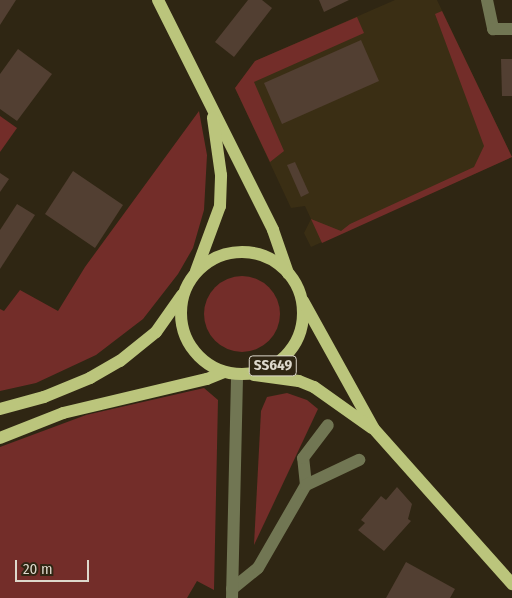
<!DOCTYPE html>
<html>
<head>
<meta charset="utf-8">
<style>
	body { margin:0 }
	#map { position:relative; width:512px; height:598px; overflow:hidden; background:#2f2613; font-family:"Fira Sans Condensed",sans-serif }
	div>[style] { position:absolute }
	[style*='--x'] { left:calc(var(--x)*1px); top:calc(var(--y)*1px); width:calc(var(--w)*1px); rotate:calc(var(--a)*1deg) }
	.built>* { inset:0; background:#3a2e14 }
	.green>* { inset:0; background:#732d29 }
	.round { border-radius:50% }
	.building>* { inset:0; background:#523f32 }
	.minor>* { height:12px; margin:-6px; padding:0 6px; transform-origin:6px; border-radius:6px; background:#717653 }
	.major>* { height:12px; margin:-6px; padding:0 6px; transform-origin:6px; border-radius:6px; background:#bbc57c }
	.major>.ring { margin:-6px; padding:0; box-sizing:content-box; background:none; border:12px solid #bbc57c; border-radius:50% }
	span { translate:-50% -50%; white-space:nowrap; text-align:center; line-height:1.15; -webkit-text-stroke:4px #2f2613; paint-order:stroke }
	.shield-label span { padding:1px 4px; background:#2f2613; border:1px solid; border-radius:4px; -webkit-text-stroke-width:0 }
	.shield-label { font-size:15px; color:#ddd8cc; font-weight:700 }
	.scale { position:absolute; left:15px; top:560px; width:74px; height:22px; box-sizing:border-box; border:2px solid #ddd8cc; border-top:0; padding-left:6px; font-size:15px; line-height:18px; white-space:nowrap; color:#ddd8cc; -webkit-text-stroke:4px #2f2613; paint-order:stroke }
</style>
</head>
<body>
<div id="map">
	<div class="built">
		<div style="clip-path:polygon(395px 0,437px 0,512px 157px,311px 247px,304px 233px,311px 219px,305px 206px,291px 208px,235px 88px,255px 61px)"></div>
	</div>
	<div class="green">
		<div style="clip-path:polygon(442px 11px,512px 157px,322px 243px,311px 219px,341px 231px,350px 224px,474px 167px,484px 146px,435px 14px)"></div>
		<div style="clip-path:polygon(357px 17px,364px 33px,254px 82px,284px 151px,270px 162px,235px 88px,255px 61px)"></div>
		<div style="clip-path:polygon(199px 111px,207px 155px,204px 210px,193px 248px,178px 274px,143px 319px,96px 355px,36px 383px,0 391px,0 309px,4px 311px,20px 290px,58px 311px,85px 267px)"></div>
		<div style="clip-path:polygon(0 116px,17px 128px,0 152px)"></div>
		<div class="round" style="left:204px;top:276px;width:76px;height:76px"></div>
		<div style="clip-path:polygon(204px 388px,218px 400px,214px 590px,197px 581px,187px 598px,0 598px,0 447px,86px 415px)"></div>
		<div style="clip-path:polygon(287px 393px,307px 400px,318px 409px,254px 545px,261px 411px,267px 397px)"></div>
	</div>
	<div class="building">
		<div style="clip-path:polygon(0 0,16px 0,0 25px)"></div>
		<div style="clip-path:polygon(248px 0,262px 0,272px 8px,234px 57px,215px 42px)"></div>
		<div style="clip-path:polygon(319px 0,349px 0,324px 12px)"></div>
		<div style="clip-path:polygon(361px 40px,379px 81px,282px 124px,264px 83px)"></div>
		<div style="clip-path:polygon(18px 49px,52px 74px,17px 121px,0 109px,0 74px)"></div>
		<div style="clip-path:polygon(501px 59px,512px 59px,512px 96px,502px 96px)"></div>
		<div style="clip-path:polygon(295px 162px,309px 193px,301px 197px,287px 165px)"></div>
		<div style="clip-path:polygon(73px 171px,123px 205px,95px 248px,45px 214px)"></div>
		<div style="clip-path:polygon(0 173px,9px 179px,0 192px)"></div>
		<div style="clip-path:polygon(17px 204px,35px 215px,0 269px,0 230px)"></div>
		<div style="clip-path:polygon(397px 487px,412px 504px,408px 519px,411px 521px,384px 551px,358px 530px,365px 523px,361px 520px,381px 496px,386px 500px)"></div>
		<div style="clip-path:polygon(406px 562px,455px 589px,450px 598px,386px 598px)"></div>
	</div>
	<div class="minor">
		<div style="--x:487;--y:0;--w:30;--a:78"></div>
		<div style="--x:493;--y:29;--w:19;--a:0"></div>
		<div style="--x:306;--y:485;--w:27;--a:-96"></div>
		<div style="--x:303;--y:458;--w:41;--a:-52.9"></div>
		<div style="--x:232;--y:589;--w:33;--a:-39"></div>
		<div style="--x:258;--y:568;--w:96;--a:-60"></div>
		<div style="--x:306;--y:485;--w:59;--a:-25.3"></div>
		<div style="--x:232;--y:598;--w:224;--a:-88.7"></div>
	</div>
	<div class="major">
		<div style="--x:158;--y:0;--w:257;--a:63.4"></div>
		<div style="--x:273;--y:230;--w:46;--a:70.8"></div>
		<div class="ring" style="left:181px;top:252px;width:110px;height:110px"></div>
		<div style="--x:196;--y:271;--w:69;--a:-69.7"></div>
		<div style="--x:220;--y:206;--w:31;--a:-88"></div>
		<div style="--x:221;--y:175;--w:58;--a:-98"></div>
		<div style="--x:303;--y:301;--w:146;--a:61"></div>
		<div style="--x:374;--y:429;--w:208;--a:48.3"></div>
		<div style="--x:254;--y:375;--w:45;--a:7.6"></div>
		<div style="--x:299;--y:381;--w:16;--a:22"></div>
		<div style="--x:314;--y:387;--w:71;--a:35.3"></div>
		<div style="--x:0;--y:409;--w:46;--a:-15.3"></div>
		<div style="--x:44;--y:397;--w:50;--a:-22.4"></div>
		<div style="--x:90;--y:378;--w:34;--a:-30"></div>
		<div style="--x:120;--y:361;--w:46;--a:-38.9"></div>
		<div style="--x:156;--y:332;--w:45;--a:-54.9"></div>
		<div style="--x:0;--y:438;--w:68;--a:-21.6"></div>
		<div style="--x:63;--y:413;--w:148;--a:-13.3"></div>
		<div style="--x:207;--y:379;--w:18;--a:-22"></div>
	</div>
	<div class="shield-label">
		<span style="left:273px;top:366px">SS649</span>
	</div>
	<div class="scale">20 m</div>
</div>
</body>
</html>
